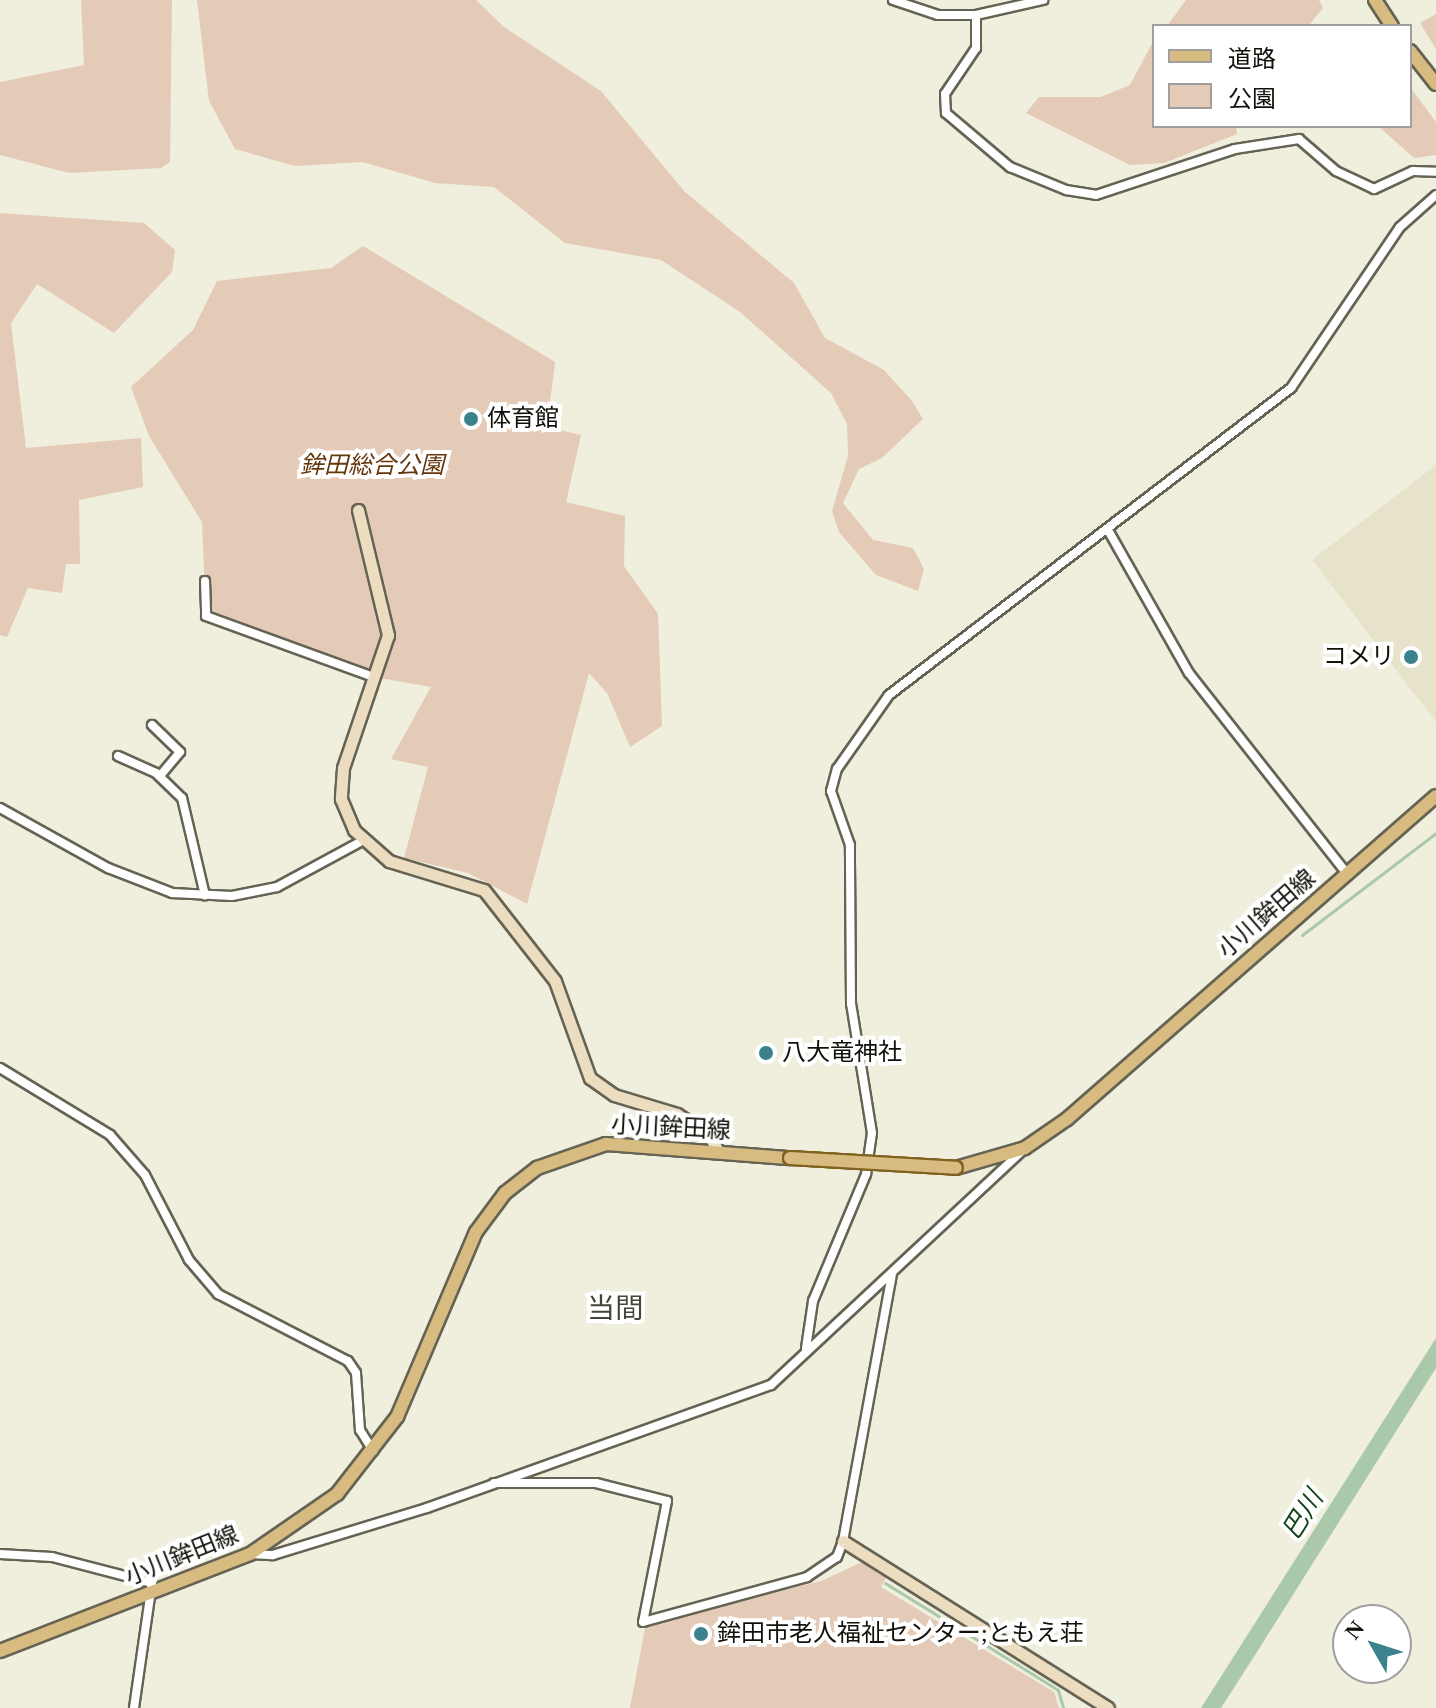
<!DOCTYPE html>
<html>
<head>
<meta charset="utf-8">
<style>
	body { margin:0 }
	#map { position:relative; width:1436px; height:1708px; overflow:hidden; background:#f0eedc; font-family:"Times New Roman","Noto Sans JP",serif }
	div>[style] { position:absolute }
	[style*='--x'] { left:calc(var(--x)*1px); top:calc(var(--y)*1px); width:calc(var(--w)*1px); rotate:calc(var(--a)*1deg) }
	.built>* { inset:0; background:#e6e3ca }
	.green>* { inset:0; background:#e4cbb8 }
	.water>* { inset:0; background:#aac9ab }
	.stream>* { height:3px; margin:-1.5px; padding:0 1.5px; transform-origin:1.5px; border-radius:1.5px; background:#aac9ab }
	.roads { filter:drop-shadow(2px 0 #656354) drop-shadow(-2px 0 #656354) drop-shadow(0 2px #656354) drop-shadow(0 -2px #656354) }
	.street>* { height:8px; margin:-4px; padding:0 4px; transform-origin:4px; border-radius:4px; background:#fff }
	.secondary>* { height:11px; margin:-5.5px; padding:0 5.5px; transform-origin:5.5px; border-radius:5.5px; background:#ecddc0 }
	.primary>* { height:12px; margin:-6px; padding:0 6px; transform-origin:6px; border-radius:6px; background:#d8bb80 }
	.bridges { filter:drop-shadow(2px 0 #816120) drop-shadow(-2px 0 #816120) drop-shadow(0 2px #816120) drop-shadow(0 -2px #816120) }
	.primary-bridge>* { height:12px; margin:-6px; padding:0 6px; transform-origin:6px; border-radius:6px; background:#d8bb80 }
	.dots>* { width:22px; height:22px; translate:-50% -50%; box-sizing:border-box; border:4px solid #fff; border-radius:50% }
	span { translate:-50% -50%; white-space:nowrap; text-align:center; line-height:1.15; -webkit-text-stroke:8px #fff; paint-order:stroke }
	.poi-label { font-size:24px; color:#11100a }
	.left { translate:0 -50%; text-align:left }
	.right { translate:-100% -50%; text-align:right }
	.park-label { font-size:24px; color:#65370c; font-style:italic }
	.street-label { font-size:24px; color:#11100a }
	.water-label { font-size:26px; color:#14431a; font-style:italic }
	.quarter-label { font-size:28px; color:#474537 }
	.legend { position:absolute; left:1152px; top:24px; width:260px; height:104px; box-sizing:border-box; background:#fff; border:2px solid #a09f9d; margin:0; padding:10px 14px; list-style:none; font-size:24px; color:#11100a }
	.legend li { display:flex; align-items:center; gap:16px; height:40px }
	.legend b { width:40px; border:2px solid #a09f9d }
	.north { position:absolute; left:1332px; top:1604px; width:80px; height:80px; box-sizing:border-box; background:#fff; border:2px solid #a09f9d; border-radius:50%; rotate:309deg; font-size:22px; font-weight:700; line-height:32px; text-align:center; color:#11100a }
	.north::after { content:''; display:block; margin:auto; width:28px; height:36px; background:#3c818e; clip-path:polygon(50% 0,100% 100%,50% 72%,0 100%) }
</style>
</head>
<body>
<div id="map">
	<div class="built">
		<div style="clip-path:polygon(1436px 465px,1436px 722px,1312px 560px)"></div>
	</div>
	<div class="green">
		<div style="clip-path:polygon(81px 0,172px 0,170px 162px,161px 168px,69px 173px,0 155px,0 82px,84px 65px)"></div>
		<div style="clip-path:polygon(197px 0,476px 0,504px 27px,601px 91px,685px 192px,794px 283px,825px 338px,884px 370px,912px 401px,923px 419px,882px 458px,859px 469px,843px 503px,873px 540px,913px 548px,924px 569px,918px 591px,876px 575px,839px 532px,832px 511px,848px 456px,847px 424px,831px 393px,740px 312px,661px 260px,565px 243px,494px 187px,435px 183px,363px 162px,295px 166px,235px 149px,209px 101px)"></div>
		<div style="clip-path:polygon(1186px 0,1319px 0,1323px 8px,1308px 26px,1167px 26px)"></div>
		<div style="clip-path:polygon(1436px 14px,1436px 49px,1420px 23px)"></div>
		<div style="clip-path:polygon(1154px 40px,1154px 126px,1236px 126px,1237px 134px,1164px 163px,1130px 165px,1026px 113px,1039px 97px,1101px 97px,1130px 85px)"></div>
		<div style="clip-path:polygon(1410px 87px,1436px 122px,1436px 155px,1414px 158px,1378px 126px,1410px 126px)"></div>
		<div style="clip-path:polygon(0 213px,144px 223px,175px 250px,172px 272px,114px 333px,37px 284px,11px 323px,26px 448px,141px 438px,143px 487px,79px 500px,80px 564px,66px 564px,62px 593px,28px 588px,7px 637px,0 635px)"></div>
		<div style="clip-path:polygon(363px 246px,555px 362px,547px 427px,581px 435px,566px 502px,625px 516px,624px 566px,658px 614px,662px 726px,630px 747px,607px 693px,589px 673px,527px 904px,468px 873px,404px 858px,428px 767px,391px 759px,431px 687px,374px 677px,206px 616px,202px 522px,149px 436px,131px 387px,193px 330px,217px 281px,331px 268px)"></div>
		<div style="clip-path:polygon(862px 1562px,886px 1578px,881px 1587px,1054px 1692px,1059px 1708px,630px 1708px,646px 1623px,821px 1581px)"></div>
	</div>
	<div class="water">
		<div style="clip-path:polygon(1436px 1338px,1436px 1368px,1255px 1655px,1221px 1708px,1201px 1708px)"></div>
	</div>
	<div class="stream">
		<div style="--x:1302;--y:935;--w:168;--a:-37.3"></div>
		<div style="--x:885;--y:1583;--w:203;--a:31.7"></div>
		<div style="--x:1058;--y:1690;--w:19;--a:74"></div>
	</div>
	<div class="roads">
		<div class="street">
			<div style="--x:893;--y:0;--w:47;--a:18.4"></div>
			<div style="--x:938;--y:15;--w:38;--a:0"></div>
			<div style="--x:976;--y:15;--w:69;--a:-12.6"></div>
			<div style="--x:976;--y:15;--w:33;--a:90"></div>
			<div style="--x:976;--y:48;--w:55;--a:124"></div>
			<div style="--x:945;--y:94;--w:19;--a:87"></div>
			<div style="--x:946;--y:113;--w:84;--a:40.2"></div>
			<div style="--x:1010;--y:167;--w:61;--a:22.3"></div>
			<div style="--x:1066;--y:190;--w:30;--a:9"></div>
			<div style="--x:1096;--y:195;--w:146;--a:-18.3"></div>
			<div style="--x:1235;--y:149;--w:65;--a:-8.9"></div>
			<div style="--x:1299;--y:139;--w:49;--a:40.9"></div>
			<div style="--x:1336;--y:171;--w:42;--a:25.3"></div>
			<div style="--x:1374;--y:189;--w:43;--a:-24.8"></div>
			<div style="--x:1413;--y:171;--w:23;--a:2"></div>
			<div style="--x:1108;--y:530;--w:164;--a:60.5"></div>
			<div style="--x:1189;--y:673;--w:256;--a:51.8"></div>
			<div style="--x:205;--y:581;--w:35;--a:88"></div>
			<div style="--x:206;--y:616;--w:179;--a:20"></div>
			<div style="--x:152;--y:725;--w:39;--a:44"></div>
			<div style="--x:180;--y:752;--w:31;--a:130"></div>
			<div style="--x:118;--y:756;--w:42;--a:24.1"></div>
			<div style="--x:156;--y:773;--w:36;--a:44"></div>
			<div style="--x:182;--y:798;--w:100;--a:76.7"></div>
			<div style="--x:0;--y:808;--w:124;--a:29.1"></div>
			<div style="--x:108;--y:868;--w:69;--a:21.3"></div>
			<div style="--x:172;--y:893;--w:60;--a:2.9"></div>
			<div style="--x:232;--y:896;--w:46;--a:-11.3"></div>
			<div style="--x:277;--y:887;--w:94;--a:-28.5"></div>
			<div style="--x:0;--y:1068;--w:129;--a:31.3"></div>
			<div style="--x:110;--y:1135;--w:53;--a:48.8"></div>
			<div style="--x:145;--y:1175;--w:96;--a:62.6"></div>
			<div style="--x:189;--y:1260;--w:45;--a:49.5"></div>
			<div style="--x:218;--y:1294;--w:146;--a:27.3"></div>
			<div style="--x:348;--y:1361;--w:14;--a:56"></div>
			<div style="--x:356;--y:1373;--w:57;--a:86"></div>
			<div style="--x:360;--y:1430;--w:25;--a:58"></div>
			<div style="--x:806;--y:1348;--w:48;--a:-81.5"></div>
			<div style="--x:813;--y:1301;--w:138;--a:-67.3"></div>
			<div style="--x:866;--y:1174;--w:41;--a:-81.7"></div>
			<div style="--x:872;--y:1133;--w:131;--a:-99.2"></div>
			<div style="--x:851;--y:1004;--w:159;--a:-90.4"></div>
			<div style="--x:850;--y:845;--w:57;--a:-109.4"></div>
			<div style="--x:831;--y:791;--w:23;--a:-75"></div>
			<div style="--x:837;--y:769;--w:90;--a:-54.9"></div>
			<div style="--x:889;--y:695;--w:506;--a:-37.37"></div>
			<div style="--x:1291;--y:388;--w:194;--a:-55.9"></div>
			<div style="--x:1400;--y:227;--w:48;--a:-41.6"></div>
			<div style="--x:494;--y:1483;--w:102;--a:0"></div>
			<div style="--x:596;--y:1483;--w:73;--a:14.2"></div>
			<div style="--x:667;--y:1501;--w:123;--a:101.2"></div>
			<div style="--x:643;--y:1622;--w:170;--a:-15.3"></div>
			<div style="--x:807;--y:1577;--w:36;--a:-34"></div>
			<div style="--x:837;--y:1557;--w:17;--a:-69"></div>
			<div style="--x:843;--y:1541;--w:270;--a:-79.6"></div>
			<div style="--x:0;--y:1554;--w:52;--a:3.3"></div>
			<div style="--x:52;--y:1557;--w:103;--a:14.6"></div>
			<div style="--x:152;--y:1583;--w:126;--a:98.2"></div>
			<div style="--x:251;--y:1554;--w:22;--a:3"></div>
			<div style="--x:273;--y:1555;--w:161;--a:-17"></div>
			<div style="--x:427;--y:1508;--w:365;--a:-19.7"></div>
			<div style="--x:771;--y:1385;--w:347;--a:-43"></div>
		</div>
		<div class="secondary">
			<div style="--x:358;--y:510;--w:129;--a:76.5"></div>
			<div style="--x:388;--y:635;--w:140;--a:108.7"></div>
			<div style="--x:343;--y:768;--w:31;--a:94"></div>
			<div style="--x:341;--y:799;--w:34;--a:67"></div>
			<div style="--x:354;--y:830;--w:47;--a:41.5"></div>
			<div style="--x:389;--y:861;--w:99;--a:17"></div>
			<div style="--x:484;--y:890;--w:115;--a:52"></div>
			<div style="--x:555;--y:981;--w:103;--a:70.2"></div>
			<div style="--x:590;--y:1078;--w:29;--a:35"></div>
			<div style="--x:614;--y:1095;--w:66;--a:16.8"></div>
			<div style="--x:677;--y:1114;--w:37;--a:33"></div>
			<div style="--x:708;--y:1134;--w:21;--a:59"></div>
			<div style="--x:843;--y:1541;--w:313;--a:32.2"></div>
		</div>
		<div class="primary">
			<div style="--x:1375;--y:0;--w:31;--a:57"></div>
			<div style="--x:1410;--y:51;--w:42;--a:51.8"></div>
			<div style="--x:956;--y:1168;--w:72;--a:-16.2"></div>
			<div style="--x:1025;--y:1148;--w:51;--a:-34.6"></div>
			<div style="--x:1067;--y:1119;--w:490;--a:-41.2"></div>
			<div style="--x:0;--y:1651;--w:268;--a:-21.2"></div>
			<div style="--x:250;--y:1554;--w:106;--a:-34.6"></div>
			<div style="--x:337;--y:1494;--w:98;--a:-52.1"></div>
			<div style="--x:397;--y:1417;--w:201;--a:-66.9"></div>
			<div style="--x:476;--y:1232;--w:49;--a:-53.4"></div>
			<div style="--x:505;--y:1193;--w:41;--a:-38"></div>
			<div style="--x:537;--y:1168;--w:73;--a:-19.2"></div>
			<div style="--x:606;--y:1144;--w:185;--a:4.4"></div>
		</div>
	</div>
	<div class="bridges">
		<div class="primary-bridge">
			<div style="--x:790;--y:1158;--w:166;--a:3.4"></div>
		</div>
	</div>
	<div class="dots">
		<div style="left:471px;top:419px;background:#3c818e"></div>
		<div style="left:1411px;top:657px;background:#3c818e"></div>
		<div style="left:766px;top:1053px;background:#3c818e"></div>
		<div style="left:701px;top:1634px;background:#3c818e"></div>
	</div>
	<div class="poi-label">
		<span class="left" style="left:487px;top:419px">体育館</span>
		<span class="right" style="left:1395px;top:657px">コメリ</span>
		<span class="left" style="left:782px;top:1053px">八大竜神社</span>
		<span class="left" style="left:717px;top:1634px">鉾田市老人福祉センター;ともえ荘</span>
	</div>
	<div class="park-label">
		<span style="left:372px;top:466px">鉾田総合公園</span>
	</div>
	<div class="street-label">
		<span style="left:1267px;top:914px;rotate:-41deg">小川鉾田線</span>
		<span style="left:671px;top:1128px;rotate:3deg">小川鉾田線</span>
		<span style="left:182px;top:1556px;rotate:-22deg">小川鉾田線</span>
	</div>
	<div class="water-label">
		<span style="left:1303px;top:1515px;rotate:-58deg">巴川</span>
	</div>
	<div class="quarter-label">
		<span style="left:615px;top:1309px">当間</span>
	</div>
	<ul class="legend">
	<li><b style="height:10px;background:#d8bb80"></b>道路</li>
	<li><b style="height:22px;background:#e4cbb8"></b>公園</li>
	</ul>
	<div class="north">N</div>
</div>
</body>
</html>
